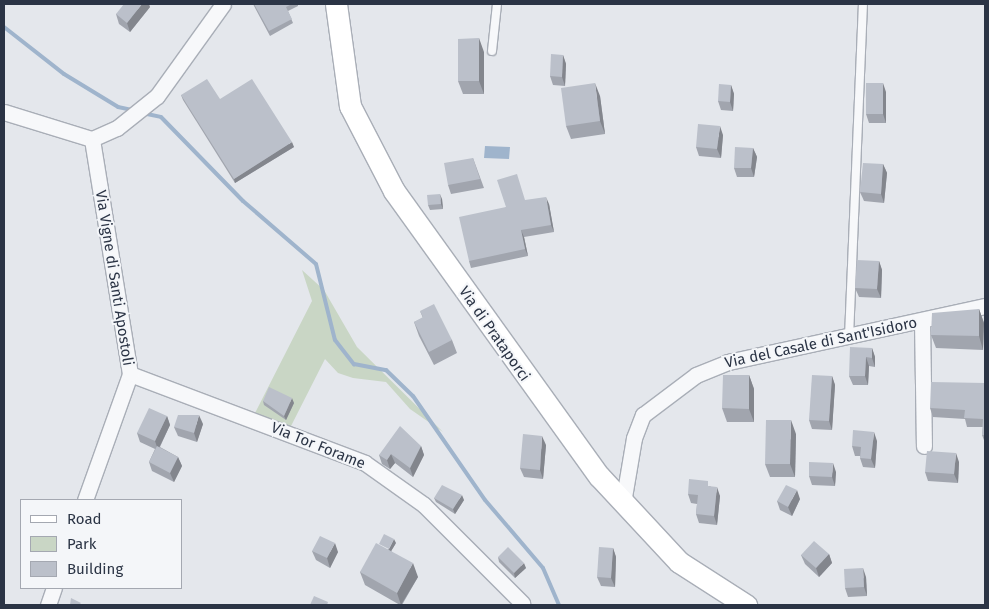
<!DOCTYPE html>
<html>
<head>
<meta charset="utf-8">
<style>
	body { margin:0 }
	#map { position:relative; width:989px; height:609px; overflow:hidden; background:#e4e7ec; font-family:"Fira Sans",sans-serif }
	div>[style] { position:absolute }
	[style*='--x'] { left:calc(var(--x)*1px); top:calc(var(--y)*1px); width:calc(var(--w)*1px); rotate:calc(var(--a)*1deg) }
	.green>* { inset:0; background:#c9d6c5 }
	.water>* { inset:0; background:#9fb4cc }
	.stream>* { height:4px; margin:-2px; padding:0 2px; transform-origin:2px; border-radius:2px; background:#9fb4cc }
	.roads { filter:drop-shadow(1px 0 #a9aeb7) drop-shadow(-1px 0 #a9aeb7) drop-shadow(0 1px #a9aeb7) drop-shadow(0 -1px #a9aeb7) }
	.lane>* { height:8px; margin:-4px; padding:0 4px; transform-origin:4px; border-radius:4px; background:#f7f8fa }
	.street>* { height:15px; margin:-7.5px; padding:0 7.5px; transform-origin:7.5px; border-radius:7.5px; background:#f7f8fa }
	.secondary>* { height:21px; margin:-10.5px; padding:0 10.5px; transform-origin:10.5px; border-radius:10.5px; background:#fff }
	.wall>* { inset:0; background:#a1a5ae }
	.shaded-wall>* { inset:0; background:#83868d }
	.building>* { inset:0; background:#bbc0ca }
	span { translate:-50% -50%; white-space:nowrap; text-align:center; line-height:1.15; -webkit-text-stroke:4px #f4f6f9; paint-order:stroke }
	.street-label { font-size:15px; color:#2b3445 }
	.frame { position:absolute; inset:0; border:5px solid #2b3445; pointer-events:none }
	.legend { position:absolute; left:20px; top:499px; width:162px; height:90px; box-sizing:border-box; background:#f4f6f9; border:1px solid #a4a8b1; margin:0; padding:6px 9px; list-style:none; font-size:15px; color:#2b3445 }
	.legend li { display:flex; align-items:center; gap:10px; height:25px }
	.legend b { width:25px; border:1px solid #a4a8b1 }
</style>
</head>
<body>
<div id="map">
	<div class="green">
		<div style="clip-path:polygon(302px 270px,324px 290px,357px 347px,443px 432px,410px 409px,386px 382px,353px 378px,338px 373px,325px 359px,290px 428px,254px 415px,312px 301px)"></div>
	</div>
	<div class="water">
		<div style="clip-path:polygon(485px 146px,510px 147px,509px 159px,484px 158px)"></div>
	</div>
	<div class="stream">
		<div style="--x:4;--y:27;--w:76;--a:38.1"></div>
		<div style="--x:64;--y:74;--w:63;--a:31.4"></div>
		<div style="--x:118;--y:107;--w:14;--a:12"></div>
		<div style="--x:147;--y:114;--w:14;--a:12"></div>
		<div style="--x:161;--y:117;--w:117;--a:45.7"></div>
		<div style="--x:243;--y:201;--w:96;--a:40.8"></div>
		<div style="--x:316;--y:264;--w:78;--a:76"></div>
		<div style="--x:335;--y:340;--w:31;--a:52"></div>
		<div style="--x:354;--y:364;--w:33;--a:11"></div>
		<div style="--x:386;--y:370;--w:37;--a:44"></div>
		<div style="--x:413;--y:396;--w:126;--a:55.3"></div>
		<div style="--x:485;--y:500;--w:89;--a:49.5"></div>
		<div style="--x:543;--y:568;--w:40;--a:66.6"></div>
	</div>
	<div class="roads">
		<div class="lane">
			<div style="--x:492;--y:51;--w:47;--a:-83.9"></div>
			<div style="--x:849;--y:337;--w:332;--a:-87.6"></div>
		</div>
		<div class="street">
			<div style="--x:4;--y:112;--w:92;--a:17.1"></div>
			<div style="--x:92;--y:139;--w:27;--a:-24"></div>
			<div style="--x:117;--y:128;--w:51;--a:-38.7"></div>
			<div style="--x:157;--y:96;--w:113;--a:-54.3"></div>
			<div style="--x:922;--y:321;--w:125;--a:89.1"></div>
			<div style="--x:130;--y:374;--w:251;--a:20.7"></div>
			<div style="--x:365;--y:463;--w:72;--a:35.4"></div>
			<div style="--x:424;--y:505;--w:139;--a:45"></div>
			<div style="--x:85;--y:500;--w:134;--a:-70.3"></div>
			<div style="--x:130;--y:374;--w:238;--a:-99.2"></div>
			<div style="--x:623;--y:503;--w:66;--a:-80.4"></div>
			<div style="--x:634;--y:438;--w:25;--a:-69"></div>
			<div style="--x:643;--y:415;--w:66;--a:-37"></div>
			<div style="--x:696;--y:375;--w:35;--a:-22"></div>
			<div style="--x:728;--y:362;--w:263;--a:-12.3"></div>
			<div style="--x:48;--y:605;--w:18;--a:-71"></div>
		</div>
		<div class="secondary">
			<div style="--x:336;--y:4;--w:103;--a:82.2"></div>
			<div style="--x:350;--y:106;--w:96;--a:62.6"></div>
			<div style="--x:394;--y:191;--w:351;--a:54.3"></div>
			<div style="--x:599;--y:476;--w:117;--a:47.1"></div>
			<div style="--x:679;--y:562;--w:80;--a:32.7"></div>
		</div>
	</div>
	<div class="wall">
		<div style="clip-path:polygon(253px 4px,298px 4px,298px 6px,288px 11px,293px 23px,270px 36px)"></div>
		<div style="clip-path:polygon(150px 7px,130px 32px,119px 24px,116px 14px)"></div>
		<div style="clip-path:polygon(484px 52px,484px 94px,463px 94px,458px 81px)"></div>
		<div style="clip-path:polygon(563px 55px,566px 64px,565px 86px,553px 85px,550px 76px)"></div>
		<div style="clip-path:polygon(731px 85px,734px 94px,733px 111px,721px 110px,718px 101px)"></div>
		<div style="clip-path:polygon(886px 92px,886px 123px,869px 123px,866px 114px)"></div>
		<div style="clip-path:polygon(181px 95px,220px 99px,294px 147px,235px 183px,183px 100px)"></div>
		<div style="clip-path:polygon(600px 96px,605px 134px,571px 139px,566px 126px)"></div>
		<div style="clip-path:polygon(723px 135px,721px 158px,699px 156px,696px 147px)"></div>
		<div style="clip-path:polygon(753px 148px,757px 157px,754px 177px,737px 177px,734px 168px)"></div>
		<div style="clip-path:polygon(473px 158px,484px 188px,451px 194px,448px 185px)"></div>
		<div style="clip-path:polygon(883px 164px,887px 173px,884px 203px,864px 201px,860px 192px)"></div>
		<div style="clip-path:polygon(442px 199px,443px 209px,430px 210px,428px 205px)"></div>
		<div style="clip-path:polygon(525px 200px,549px 204px,554px 232px,524px 237px,528px 256px,471px 268px,469px 261px,506px 207px)"></div>
		<div style="clip-path:polygon(879px 261px,882px 270px,881px 298px,859px 297px,855px 288px)"></div>
		<div style="clip-path:polygon(979px 309px,984px 323px,983px 350px,936px 348px,931px 335px)"></div>
		<div style="clip-path:polygon(420px 311px,452px 340px,457px 353px,434px 365px,419px 336px,414px 322px,423px 318px)"></div>
		<div style="clip-path:polygon(872px 348px,875px 357px,875px 367px,869px 366px,868px 385px,853px 385px,849px 376px)"></div>
		<div style="clip-path:polygon(749px 375px,754px 389px,754px 422px,727px 422px,722px 408px)"></div>
		<div style="clip-path:polygon(832px 376px,835px 385px,832px 430px,812px 429px,809px 420px)"></div>
		<div style="clip-path:polygon(985px 383px,985px 443px,982px 435px,983px 427px,967px 427px,965px 419px,933px 417px,930px 408px)"></div>
		<div style="clip-path:polygon(263px 401px,294px 403px,286px 420px,264px 405px)"></div>
		<div style="clip-path:polygon(167px 416px,170px 425px,160px 447px,178px 457px,182px 466px,174px 482px,152px 471px,149px 462px,155px 449px,140px 442px,137px 433px)"></div>
		<div style="clip-path:polygon(203px 424px,197px 442px,178px 436px,174px 427px)"></div>
		<div style="clip-path:polygon(796px 434px,795px 477px,770px 477px,765px 464px)"></div>
		<div style="clip-path:polygon(877px 441px,875px 468px,863px 467px,860px 458px,860px 456px,855px 456px,852px 446px)"></div>
		<div style="clip-path:polygon(546px 445px,543px 479px,524px 477px,520px 468px)"></div>
		<div style="clip-path:polygon(421px 446px,424px 455px,413px 477px,395px 463px,390px 469px,382px 464px,379px 455px)"></div>
		<div style="clip-path:polygon(959px 462px,958px 483px,928px 481px,925px 472px)"></div>
		<div style="clip-path:polygon(836px 472px,835px 486px,812px 485px,809px 476px)"></div>
		<div style="clip-path:polygon(710px 486px,720px 496px,717px 525px,699px 523px,696px 514px,697px 504px,691px 503px,688px 494px)"></div>
		<div style="clip-path:polygon(434px 498px,464px 500px,455px 514px,436px 502px)"></div>
		<div style="clip-path:polygon(800px 499px,792px 516px,780px 510px,777px 501px)"></div>
		<div style="clip-path:polygon(396px 543px,391px 551px,418px 577px,402px 605px,400px 605px,365px 585px,360px 572px)"></div>
		<div style="clip-path:polygon(613px 548px,616px 557px,615px 587px,601px 586px,597px 577px)"></div>
		<div style="clip-path:polygon(312px 551px,338px 552px,330px 568px,316px 560px)"></div>
		<div style="clip-path:polygon(829px 554px,832px 563px,819px 577px,805px 564px,801px 555px)"></div>
		<div style="clip-path:polygon(498px 557px,526px 568px,515px 578px,499px 562px)"></div>
		<div style="clip-path:polygon(866px 577px,867px 596px,848px 597px,845px 588px)"></div>
	</div>
	<div class="shaded-wall">
		<div style="clip-path:polygon(142px 4px,149px 4px,150px 7px,130px 32px,127px 23px)"></div>
		<div style="clip-path:polygon(479px 38px,484px 52px,484px 94px,479px 81px)"></div>
		<div style="clip-path:polygon(563px 55px,566px 64px,565px 86px,562px 77px)"></div>
		<div style="clip-path:polygon(595px 83px,600px 96px,605px 134px,600px 121px)"></div>
		<div style="clip-path:polygon(883px 83px,886px 92px,886px 123px,883px 114px)"></div>
		<div style="clip-path:polygon(731px 85px,734px 94px,733px 111px,730px 102px)"></div>
		<div style="clip-path:polygon(720px 126px,723px 135px,721px 158px,717px 149px)"></div>
		<div style="clip-path:polygon(292px 142px,294px 147px,235px 183px,234px 179px)"></div>
		<div style="clip-path:polygon(753px 148px,757px 157px,754px 177px,751px 168px)"></div>
		<div style="clip-path:polygon(883px 164px,887px 173px,884px 203px,881px 194px)"></div>
		<div style="clip-path:polygon(440px 194px,442px 199px,443px 209px,441px 204px)"></div>
		<div style="clip-path:polygon(546px 197px,549px 204px,554px 232px,551px 225px)"></div>
		<div style="clip-path:polygon(521px 230px,524px 237px,528px 256px,525px 249px)"></div>
		<div style="clip-path:polygon(879px 261px,882px 270px,881px 298px,877px 289px)"></div>
		<div style="clip-path:polygon(979px 309px,984px 323px,983px 350px,979px 336px)"></div>
		<div style="clip-path:polygon(872px 348px,875px 357px,875px 367px,872px 358px)"></div>
		<div style="clip-path:polygon(866px 357px,869px 366px,868px 385px,865px 376px)"></div>
		<div style="clip-path:polygon(749px 375px,754px 389px,754px 422px,749px 409px)"></div>
		<div style="clip-path:polygon(832px 376px,835px 385px,832px 430px,829px 421px)"></div>
		<div style="clip-path:polygon(292px 398px,294px 403px,286px 420px,284px 416px)"></div>
		<div style="clip-path:polygon(199px 415px,203px 424px,197px 442px,194px 433px)"></div>
		<div style="clip-path:polygon(167px 416px,170px 425px,158px 450px,155px 441px)"></div>
		<div style="clip-path:polygon(791px 420px,796px 434px,795px 477px,790px 464px)"></div>
		<div style="clip-path:polygon(874px 432px,877px 441px,875px 468px,871px 459px)"></div>
		<div style="clip-path:polygon(542px 436px,546px 445px,543px 479px,540px 470px)"></div>
		<div style="clip-path:polygon(421px 446px,424px 455px,413px 477px,410px 468px)"></div>
		<div style="clip-path:polygon(956px 453px,959px 462px,958px 483px,954px 474px)"></div>
		<div style="clip-path:polygon(391px 454px,395px 463px,390px 469px,387px 460px)"></div>
		<div style="clip-path:polygon(178px 457px,182px 466px,174px 482px,170px 473px)"></div>
		<div style="clip-path:polygon(833px 463px,836px 472px,835px 486px,832px 477px)"></div>
		<div style="clip-path:polygon(717px 487px,720px 496px,717px 525px,714px 516px)"></div>
		<div style="clip-path:polygon(797px 490px,800px 499px,792px 516px,788px 507px)"></div>
		<div style="clip-path:polygon(462px 495px,464px 500px,455px 514px,453px 509px)"></div>
		<div style="clip-path:polygon(394px 539px,396px 543px,390px 553px,389px 549px)"></div>
		<div style="clip-path:polygon(335px 543px,338px 552px,330px 568px,327px 558px)"></div>
		<div style="clip-path:polygon(613px 548px,616px 557px,615px 587px,611px 578px)"></div>
		<div style="clip-path:polygon(829px 554px,832px 563px,819px 577px,816px 568px)"></div>
		<div style="clip-path:polygon(413px 563px,418px 577px,401px 605px,397px 593px)"></div>
		<div style="clip-path:polygon(524px 563px,526px 568px,515px 578px,514px 573px)"></div>
		<div style="clip-path:polygon(863px 568px,866px 577px,867px 596px,864px 587px)"></div>
	</div>
	<div class="building">
		<div style="clip-path:polygon(124px 4px,142px 4px,127px 23px,116px 14px)"></div>
		<div style="clip-path:polygon(254px 4px,292px 4px,286px 7px,292px 19px,269px 31px)"></div>
		<div style="clip-path:polygon(479px 38px,479px 81px,458px 81px,458px 39px)"></div>
		<div style="clip-path:polygon(551px 54px,563px 55px,562px 77px,550px 76px)"></div>
		<div style="clip-path:polygon(207px 79px,220px 99px,252px 79px,292px 142px,234px 179px,181px 95px)"></div>
		<div style="clip-path:polygon(595px 83px,600px 121px,566px 126px,561px 88px)"></div>
		<div style="clip-path:polygon(866px 83px,883px 83px,883px 114px,866px 114px)"></div>
		<div style="clip-path:polygon(719px 84px,731px 85px,730px 102px,718px 101px)"></div>
		<div style="clip-path:polygon(698px 124px,720px 126px,717px 149px,696px 147px)"></div>
		<div style="clip-path:polygon(735px 147px,753px 148px,751px 168px,734px 168px)"></div>
		<div style="clip-path:polygon(473px 158px,480px 179px,448px 185px,444px 163px)"></div>
		<div style="clip-path:polygon(863px 163px,883px 164px,881px 194px,860px 192px)"></div>
		<div style="clip-path:polygon(517px 174px,525px 200px,546px 197px,551px 225px,521px 230px,525px 249px,469px 261px,459px 217px,506px 207px,497px 180px)"></div>
		<div style="clip-path:polygon(440px 194px,441px 204px,428px 205px,427px 195px)"></div>
		<div style="clip-path:polygon(857px 260px,879px 261px,877px 289px,855px 288px)"></div>
		<div style="clip-path:polygon(434px 304px,452px 340px,429px 352px,414px 322px,423px 317px,420px 311px)"></div>
		<div style="clip-path:polygon(979px 309px,979px 336px,931px 335px,932px 313px)"></div>
		<div style="clip-path:polygon(850px 347px,872px 348px,872px 358px,866px 357px,865px 376px,849px 376px)"></div>
		<div style="clip-path:polygon(723px 375px,749px 375px,749px 409px,722px 408px)"></div>
		<div style="clip-path:polygon(812px 375px,832px 376px,829px 421px,809px 420px)"></div>
		<div style="clip-path:polygon(931px 382px,985px 383px,984px 404px,985px 405px,985px 435px,982px 435px,983px 419px,964px 418px,965px 410px,930px 408px)"></div>
		<div style="clip-path:polygon(269px 387px,292px 398px,284px 416px,263px 401px)"></div>
		<div style="clip-path:polygon(149px 408px,167px 416px,155px 441px,137px 433px)"></div>
		<div style="clip-path:polygon(178px 415px,199px 415px,194px 433px,174px 427px)"></div>
		<div style="clip-path:polygon(766px 420px,791px 420px,790px 464px,765px 464px)"></div>
		<div style="clip-path:polygon(400px 426px,421px 446px,410px 468px,391px 454px,387px 460px,379px 455px)"></div>
		<div style="clip-path:polygon(853px 430px,874px 432px,871px 459px,860px 458px,861px 447px,852px 446px)"></div>
		<div style="clip-path:polygon(523px 434px,542px 436px,540px 470px,520px 468px)"></div>
		<div style="clip-path:polygon(157px 446px,178px 457px,170px 473px,149px 462px)"></div>
		<div style="clip-path:polygon(927px 451px,956px 453px,954px 474px,925px 472px)"></div>
		<div style="clip-path:polygon(809px 462px,833px 463px,832px 477px,809px 476px)"></div>
		<div style="clip-path:polygon(689px 479px,708px 481px,708px 486px,717px 487px,714px 516px,696px 514px,698px 495px,688px 494px)"></div>
		<div style="clip-path:polygon(442px 485px,462px 495px,453px 509px,434px 498px)"></div>
		<div style="clip-path:polygon(786px 485px,797px 490px,788px 507px,777px 501px)"></div>
		<div style="clip-path:polygon(384px 534px,394px 539px,389px 549px,379px 544px)"></div>
		<div style="clip-path:polygon(320px 536px,335px 543px,327px 558px,312px 551px)"></div>
		<div style="clip-path:polygon(814px 541px,829px 554px,816px 568px,801px 555px)"></div>
		<div style="clip-path:polygon(376px 543px,413px 563px,397px 593px,360px 572px)"></div>
		<div style="clip-path:polygon(508px 547px,524px 563px,514px 573px,498px 557px)"></div>
		<div style="clip-path:polygon(599px 547px,613px 548px,611px 578px,597px 577px)"></div>
		<div style="clip-path:polygon(863px 568px,864px 587px,845px 588px,844px 569px)"></div>
		<div style="clip-path:polygon(314px 596px,328px 602px,327px 605px,310px 605px)"></div>
		<div style="clip-path:polygon(71px 598px,81px 603px,79px 605px,70px 605px)"></div>
	</div>
	<div class="street-label">
		<span style="left:114px;top:278px;rotate:81deg">Via Vigne di Santi Apostoli</span>
		<span style="left:494px;top:334px;rotate:55deg">Via di Prataporci</span>
		<span style="left:821px;top:343px;rotate:-12deg">Via del Casale di Sant'Isidoro</span>
		<span style="left:318px;top:446px;rotate:22deg">Via Tor Forame</span>
	</div>
	<div class="frame"></div>
	<ul class="legend">
	<li><b style="height:6px;background:#fff"></b>Road</li>
	<li><b style="height:14px;background:#c9d6c5"></b>Park</li>
	<li><b style="height:14px;background:#bbc0ca"></b>Building</li>
	</ul>
</div>
</body>
</html>
